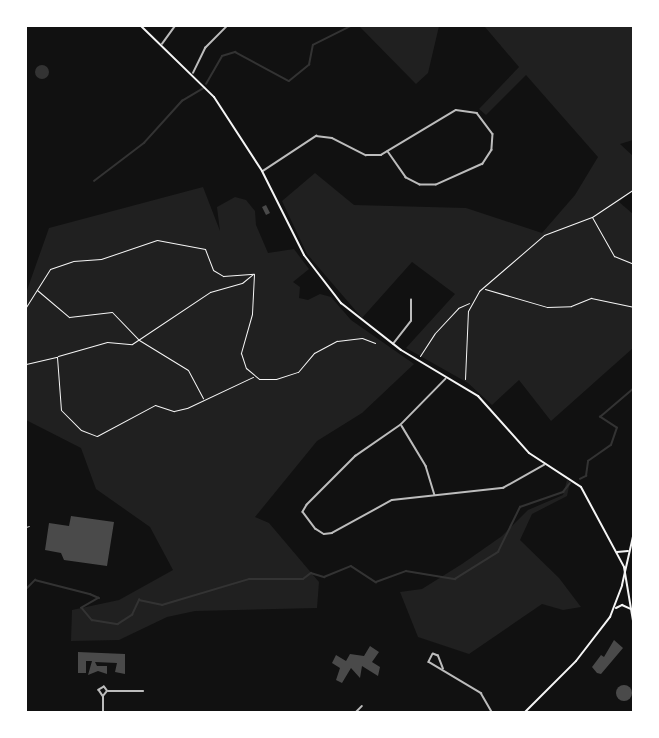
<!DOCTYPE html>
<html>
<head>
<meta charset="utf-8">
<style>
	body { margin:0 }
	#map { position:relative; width:659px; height:738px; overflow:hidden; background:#111; font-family:Lato,sans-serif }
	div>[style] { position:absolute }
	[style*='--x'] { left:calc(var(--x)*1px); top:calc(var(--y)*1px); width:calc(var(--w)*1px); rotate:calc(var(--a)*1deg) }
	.green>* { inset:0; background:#202020 }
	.water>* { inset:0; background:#333 }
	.round { border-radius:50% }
	.stream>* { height:1.5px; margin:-0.75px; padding:0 0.75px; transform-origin:0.75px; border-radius:0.75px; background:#333 }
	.building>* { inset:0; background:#4a4a4a }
	.path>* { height:1px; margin:-0.5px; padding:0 0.5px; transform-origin:0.5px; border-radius:0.5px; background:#f5f5f5 }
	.service>* { height:1px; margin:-0.5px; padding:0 0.5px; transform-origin:0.5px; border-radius:0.5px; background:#bcbcbc }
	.minor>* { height:1.5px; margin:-0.75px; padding:0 0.75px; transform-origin:0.75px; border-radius:0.75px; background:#bcbcbc }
	.secondary>* { height:2px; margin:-1px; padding:0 1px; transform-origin:1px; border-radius:1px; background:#f5f5f5 }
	span { translate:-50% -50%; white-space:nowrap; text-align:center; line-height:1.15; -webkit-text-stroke:6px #fff; paint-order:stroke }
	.frame { position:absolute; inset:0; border:27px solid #fff; pointer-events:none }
</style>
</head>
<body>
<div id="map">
	<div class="green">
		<div style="clip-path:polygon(359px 26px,439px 26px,428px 73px,416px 84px)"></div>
		<div style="clip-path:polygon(633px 26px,633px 140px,620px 144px,633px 156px,633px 190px,619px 202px,633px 214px,633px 348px,551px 421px,519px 380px,492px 405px,468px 383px,406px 348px,455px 294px,412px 262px,362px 318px,307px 254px,282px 201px,315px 173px,354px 205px,466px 208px,542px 233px,575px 195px,598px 157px,526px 75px,486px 115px,479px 109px,519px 67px,485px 27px)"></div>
		<div style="clip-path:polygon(203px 187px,220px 231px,217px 207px,235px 197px,246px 200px,255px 211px,256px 225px,268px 253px,294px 249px,309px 269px,293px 282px,300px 287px,299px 298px,308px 300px,320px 294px,331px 297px,351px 320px,414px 364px,362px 413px,317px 441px,255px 517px,269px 523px,319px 582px,317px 608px,195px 611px,167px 617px,119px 640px,71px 641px,72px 610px,119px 600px,173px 570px,150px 527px,96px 489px,81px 448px,26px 420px,26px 293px,49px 228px)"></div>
		<div style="clip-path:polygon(567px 480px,570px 482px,567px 496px,532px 514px,520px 540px,559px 578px,581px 607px,563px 610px,542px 604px,469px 654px,418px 637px,400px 592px,422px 589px,462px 564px,502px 536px,528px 510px,563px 495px)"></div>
	</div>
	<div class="water">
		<div class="round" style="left:35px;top:65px;width:14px;height:14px"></div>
	</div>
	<div class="stream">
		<div style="--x:206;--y:84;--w:32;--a:-60"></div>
		<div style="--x:222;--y:56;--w:14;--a:-17"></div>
		<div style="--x:235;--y:52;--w:61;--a:28.2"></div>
		<div style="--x:289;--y:81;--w:26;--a:-39"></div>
		<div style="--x:309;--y:65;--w:20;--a:-79"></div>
		<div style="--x:313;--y:45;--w:42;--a:-26.6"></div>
		<div style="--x:94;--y:181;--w:63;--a:-37.2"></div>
		<div style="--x:144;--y:143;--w:57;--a:-47.9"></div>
		<div style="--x:182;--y:101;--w:26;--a:-31"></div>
		<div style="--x:580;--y:479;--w:7;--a:-27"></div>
		<div style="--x:586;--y:476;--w:15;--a:-82"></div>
		<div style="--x:588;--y:461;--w:28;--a:-35"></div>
		<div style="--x:611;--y:445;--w:18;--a:-71"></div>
		<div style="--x:617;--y:428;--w:20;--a:-147"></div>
		<div style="--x:600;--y:417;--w:45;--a:-40.5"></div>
		<div style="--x:26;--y:589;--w:13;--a:-45"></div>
		<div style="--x:35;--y:580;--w:57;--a:14.3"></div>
		<div style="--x:90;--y:594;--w:10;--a:24"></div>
		<div style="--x:99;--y:598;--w:20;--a:150"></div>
		<div style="--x:82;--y:608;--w:16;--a:50"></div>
		<div style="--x:92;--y:620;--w:26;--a:9"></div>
		<div style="--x:118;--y:624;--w:17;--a:-33"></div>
		<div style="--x:132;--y:615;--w:17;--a:-65"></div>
		<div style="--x:139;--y:600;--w:24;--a:12"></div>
		<div style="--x:162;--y:605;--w:91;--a:-16.6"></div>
		<div style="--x:249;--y:579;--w:54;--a:0"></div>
		<div style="--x:303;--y:579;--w:10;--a:-37"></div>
		<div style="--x:311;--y:573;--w:14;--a:17"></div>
		<div style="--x:324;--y:577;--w:29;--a:-22"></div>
		<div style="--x:351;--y:566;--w:30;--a:33"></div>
		<div style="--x:376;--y:582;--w:32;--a:-20"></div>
		<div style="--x:406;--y:571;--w:50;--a:9.3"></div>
		<div style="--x:455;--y:579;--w:51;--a:-32.1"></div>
		<div style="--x:498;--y:552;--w:50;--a:-63.9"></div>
		<div style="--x:520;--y:507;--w:46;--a:-19.2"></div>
		<div style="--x:563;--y:492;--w:11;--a:-52"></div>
	</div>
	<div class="building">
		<div style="clip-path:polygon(266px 205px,270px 213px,266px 215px,262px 207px)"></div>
		<div style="clip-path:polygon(71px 516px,114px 522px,107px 566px,64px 560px,61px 553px,45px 550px,49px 523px,69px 526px)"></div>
		<div style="clip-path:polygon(614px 640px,623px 648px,601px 674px,597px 673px,592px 667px,601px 655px,604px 657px)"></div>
		<div style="clip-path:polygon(370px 646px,379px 652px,372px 662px,380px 667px,378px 676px,362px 666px,360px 678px,351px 668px,342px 683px,336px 680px,340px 668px,332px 663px,336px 655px,346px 661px,350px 654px,364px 656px)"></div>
		<div style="clip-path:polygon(78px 652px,125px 654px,125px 674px,115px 672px,117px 663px,95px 662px,97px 666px,107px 666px,107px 674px,98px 671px,88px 675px,92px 661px,86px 661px,86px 673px,78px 673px)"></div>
		<div class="round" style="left:616px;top:685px;width:16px;height:16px"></div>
	</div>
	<div class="path">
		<div style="--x:592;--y:217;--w:45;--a:60.6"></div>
		<div style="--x:614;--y:256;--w:22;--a:22"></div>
		<div style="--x:485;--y:289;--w:65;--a:16.2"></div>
		<div style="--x:547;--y:307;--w:24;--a:-2"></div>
		<div style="--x:571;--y:306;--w:22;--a:-22"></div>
		<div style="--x:591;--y:298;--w:44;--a:11.8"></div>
		<div style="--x:37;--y:290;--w:42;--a:40.2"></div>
		<div style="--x:69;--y:317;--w:43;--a:-6.6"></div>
		<div style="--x:112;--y:312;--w:39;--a:46"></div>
		<div style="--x:139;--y:340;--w:57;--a:31.5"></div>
		<div style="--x:188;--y:370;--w:32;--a:62"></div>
		<div style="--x:26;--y:307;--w:45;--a:-57.7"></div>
		<div style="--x:50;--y:269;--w:24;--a:-19"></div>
		<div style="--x:73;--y:261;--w:28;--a:-4"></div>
		<div style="--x:101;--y:259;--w:59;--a:-18.7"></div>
		<div style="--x:157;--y:240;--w:49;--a:10.6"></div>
		<div style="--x:205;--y:249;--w:22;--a:69"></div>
		<div style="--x:213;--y:270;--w:12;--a:31"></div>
		<div style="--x:223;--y:276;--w:31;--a:-4"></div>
		<div style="--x:254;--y:274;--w:40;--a:92.9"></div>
		<div style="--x:252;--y:314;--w:41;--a:105.8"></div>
		<div style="--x:241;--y:353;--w:16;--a:72"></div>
		<div style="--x:246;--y:368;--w:17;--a:40"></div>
		<div style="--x:259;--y:379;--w:17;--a:0"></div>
		<div style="--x:276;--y:379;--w:23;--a:-18"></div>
		<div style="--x:298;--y:372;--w:25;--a:-50"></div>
		<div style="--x:314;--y:353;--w:26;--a:-28"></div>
		<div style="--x:337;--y:341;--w:25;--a:-7"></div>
		<div style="--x:362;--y:338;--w:14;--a:21"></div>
		<div style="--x:58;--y:356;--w:51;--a:-15.9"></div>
		<div style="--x:107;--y:342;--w:25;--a:5"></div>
		<div style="--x:132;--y:344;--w:94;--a:-33.7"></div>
		<div style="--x:210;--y:292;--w:33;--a:-16"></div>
		<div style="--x:242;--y:283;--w:14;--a:-39"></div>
		<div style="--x:420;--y:356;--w:27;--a:-57"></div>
		<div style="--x:435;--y:333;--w:34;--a:-47"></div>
		<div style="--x:458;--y:308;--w:12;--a:-24"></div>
		<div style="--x:26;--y:364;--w:32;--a:-13"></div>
		<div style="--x:57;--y:357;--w:53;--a:85.7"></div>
		<div style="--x:61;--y:410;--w:28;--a:45"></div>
		<div style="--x:81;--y:430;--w:17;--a:21"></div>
		<div style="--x:97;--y:436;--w:66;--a:-28.1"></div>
		<div style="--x:155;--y:405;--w:20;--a:18"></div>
		<div style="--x:174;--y:411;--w:13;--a:-13"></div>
		<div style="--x:187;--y:408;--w:73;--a:-25.2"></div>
		<div style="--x:465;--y:379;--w:68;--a:-87.5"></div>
		<div style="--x:468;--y:311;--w:23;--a:-61"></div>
		<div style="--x:479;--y:291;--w:86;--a:-40.7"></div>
		<div style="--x:544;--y:235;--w:51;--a:-20.6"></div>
		<div style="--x:592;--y:217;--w:50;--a:-33.7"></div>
	</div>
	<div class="service">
		<div style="--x:26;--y:527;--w:3;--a:-18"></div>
	</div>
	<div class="minor">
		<div style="--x:162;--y:44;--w:22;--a:-54"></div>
		<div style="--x:193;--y:73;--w:28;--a:-64"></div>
		<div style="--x:205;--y:48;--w:31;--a:-45"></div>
		<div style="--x:263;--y:171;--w:64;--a:-33.4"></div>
		<div style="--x:316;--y:136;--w:16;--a:7"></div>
		<div style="--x:332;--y:138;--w:38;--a:27"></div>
		<div style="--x:366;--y:155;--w:15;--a:0"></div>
		<div style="--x:381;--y:155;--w:87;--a:-31"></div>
		<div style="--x:456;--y:110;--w:21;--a:8"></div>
		<div style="--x:477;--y:113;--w:26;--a:53"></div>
		<div style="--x:493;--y:134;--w:16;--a:94"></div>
		<div style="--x:492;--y:150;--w:17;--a:123"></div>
		<div style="--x:483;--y:164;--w:51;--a:155.9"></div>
		<div style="--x:436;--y:185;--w:16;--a:180"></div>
		<div style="--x:420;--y:185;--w:16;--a:-153"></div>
		<div style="--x:406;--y:178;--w:32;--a:-125"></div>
		<div style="--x:393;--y:344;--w:29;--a:-52"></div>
		<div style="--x:411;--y:321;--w:21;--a:-90"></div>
		<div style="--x:446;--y:379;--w:64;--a:134.4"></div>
		<div style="--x:401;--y:425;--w:55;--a:145.4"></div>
		<div style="--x:356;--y:456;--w:69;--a:135"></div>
		<div style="--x:307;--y:505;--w:8;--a:120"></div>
		<div style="--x:303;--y:512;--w:21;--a:53"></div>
		<div style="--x:316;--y:529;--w:9;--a:32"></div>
		<div style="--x:324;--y:534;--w:8;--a:-7"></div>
		<div style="--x:332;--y:533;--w:68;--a:-28.8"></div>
		<div style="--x:392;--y:500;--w:112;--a:-6.2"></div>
		<div style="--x:503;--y:488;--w:47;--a:-29.3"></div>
		<div style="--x:402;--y:426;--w:47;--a:59"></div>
		<div style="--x:426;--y:466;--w:30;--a:73"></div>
		<div style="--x:443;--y:669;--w:14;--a:-111"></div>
		<div style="--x:438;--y:656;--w:5;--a:-158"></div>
		<div style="--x:433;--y:654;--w:9;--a:117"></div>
		<div style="--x:429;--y:662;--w:61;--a:30.8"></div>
		<div style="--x:481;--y:693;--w:22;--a:60"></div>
		<div style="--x:108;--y:691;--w:35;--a:0"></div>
		<div style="--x:103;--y:712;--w:16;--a:-90"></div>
		<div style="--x:103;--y:696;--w:6;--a:-51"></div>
		<div style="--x:107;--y:691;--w:5;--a:-127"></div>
		<div style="--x:104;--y:687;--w:6;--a:149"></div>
		<div style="--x:99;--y:690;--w:7;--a:56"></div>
		<div style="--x:356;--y:712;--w:8;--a:-45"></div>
	</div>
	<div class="secondary">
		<div style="--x:141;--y:26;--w:102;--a:44.2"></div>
		<div style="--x:214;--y:97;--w:88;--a:57"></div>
		<div style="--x:262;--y:171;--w:94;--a:63.4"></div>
		<div style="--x:304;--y:255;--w:61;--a:52.4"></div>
		<div style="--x:341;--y:303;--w:76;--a:38.1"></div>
		<div style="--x:401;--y:350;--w:90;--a:30.9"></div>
		<div style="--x:478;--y:396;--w:76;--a:48.2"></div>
		<div style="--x:529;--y:453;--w:62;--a:33.2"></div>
		<div style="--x:581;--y:487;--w:91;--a:61.7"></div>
		<div style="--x:624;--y:567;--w:61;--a:80.5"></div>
		<div style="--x:617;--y:552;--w:11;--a:-5"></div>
		<div style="--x:616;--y:608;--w:7;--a:-27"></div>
		<div style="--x:622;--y:605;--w:10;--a:24"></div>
		<div style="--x:525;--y:712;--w:72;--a:-45"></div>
		<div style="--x:576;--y:661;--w:56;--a:-52.3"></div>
		<div style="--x:610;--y:617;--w:34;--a:-69"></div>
		<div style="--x:622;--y:585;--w:54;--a:-77.2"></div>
	</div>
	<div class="frame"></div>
</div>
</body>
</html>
